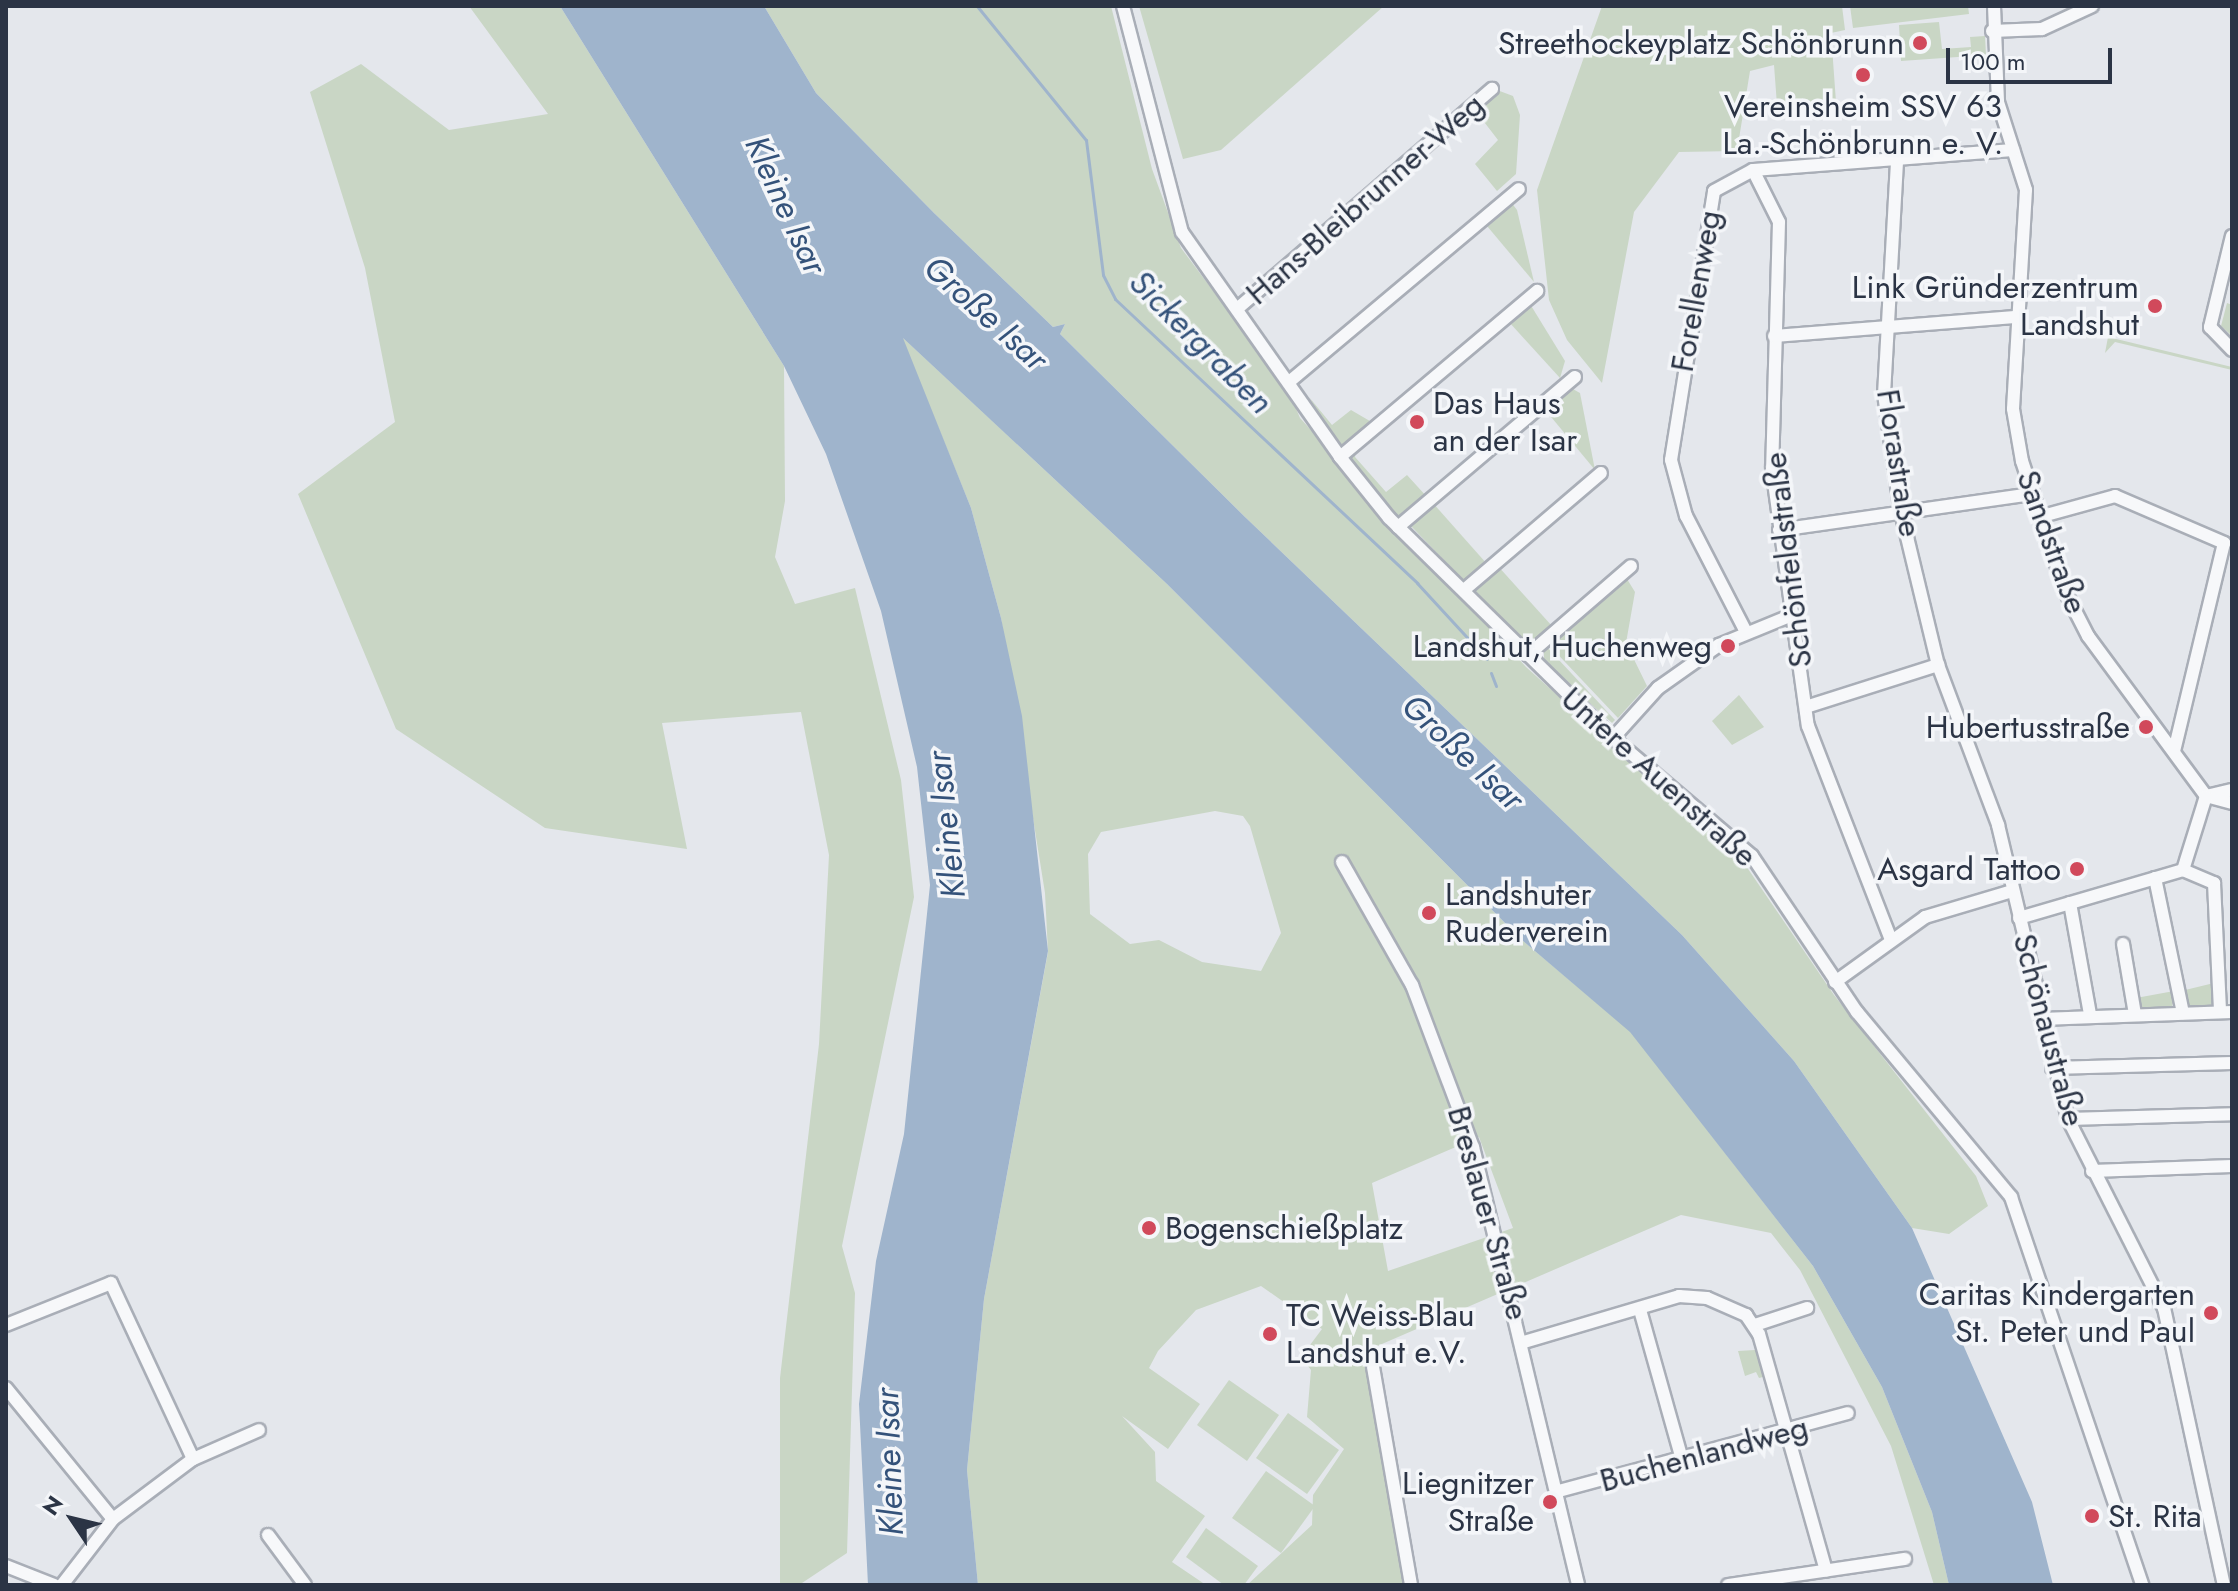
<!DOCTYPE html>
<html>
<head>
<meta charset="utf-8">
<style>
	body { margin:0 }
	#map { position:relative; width:2238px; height:1591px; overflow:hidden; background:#e4e7ec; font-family:Jost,sans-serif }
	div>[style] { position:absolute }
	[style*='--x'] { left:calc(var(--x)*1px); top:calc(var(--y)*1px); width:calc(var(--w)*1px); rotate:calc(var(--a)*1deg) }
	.green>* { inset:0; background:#c9d6c5 }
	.water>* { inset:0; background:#9fb4cc }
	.stream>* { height:3px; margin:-1.5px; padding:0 1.5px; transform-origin:1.5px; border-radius:1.5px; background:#9fb4cc }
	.roads { filter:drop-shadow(2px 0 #a9aeb7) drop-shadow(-2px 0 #a9aeb7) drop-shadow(0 2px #a9aeb7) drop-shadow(0 -2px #a9aeb7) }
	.minor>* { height:12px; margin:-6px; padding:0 6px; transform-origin:6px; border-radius:6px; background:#f7f8fa }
	.dots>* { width:22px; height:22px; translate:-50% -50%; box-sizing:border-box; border:4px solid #f4f6f9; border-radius:50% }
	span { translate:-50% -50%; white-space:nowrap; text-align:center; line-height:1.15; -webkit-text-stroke:7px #f4f6f9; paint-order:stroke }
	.poi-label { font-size:32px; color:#2b3445 }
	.right { translate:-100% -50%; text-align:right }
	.left { translate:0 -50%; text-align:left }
	.street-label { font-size:32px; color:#2b3445 }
	.water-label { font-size:34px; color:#34527a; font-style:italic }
	.frame { position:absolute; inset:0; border:8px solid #2b3445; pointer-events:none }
	.north { position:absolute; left:32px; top:1479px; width:80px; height:80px; -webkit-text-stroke:6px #f4f6f9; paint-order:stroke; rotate:305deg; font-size:22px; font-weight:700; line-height:32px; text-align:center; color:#2b3445 }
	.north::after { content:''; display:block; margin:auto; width:28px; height:36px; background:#2b3445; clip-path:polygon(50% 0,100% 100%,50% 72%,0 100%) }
	.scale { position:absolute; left:1946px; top:48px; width:166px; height:36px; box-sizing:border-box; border:4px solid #2b3445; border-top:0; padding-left:10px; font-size:24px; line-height:28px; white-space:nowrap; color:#2b3445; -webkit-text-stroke:6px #f4f6f9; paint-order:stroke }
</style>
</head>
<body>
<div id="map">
	<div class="green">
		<div style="clip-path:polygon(469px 6px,560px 6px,784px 366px,785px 501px,775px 557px,795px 604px,855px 588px,901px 780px,914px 897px,842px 1246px,855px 1293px,847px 1553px,799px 1585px,780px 1585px,780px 1378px,819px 1044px,829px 855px,801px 712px,662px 723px,687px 849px,545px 828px,396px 729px,298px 494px,395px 422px,365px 268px,310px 92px,361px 64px,449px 130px,548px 114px)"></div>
		<div style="clip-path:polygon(764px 6px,1111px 6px,1152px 169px,1181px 248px,1289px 392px,1300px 418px,1526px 667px,1744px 863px,1834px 995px,1976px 1176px,1988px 1206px,1949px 1234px,1912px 1228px,1794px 1061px,1682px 935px,1245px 517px,1060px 334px,1065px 324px,1053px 327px,934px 213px,816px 93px)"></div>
		<div style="clip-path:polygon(1139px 6px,1384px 6px,1221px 150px,1183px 159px)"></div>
		<div style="clip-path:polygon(1602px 6px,1842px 6px,1845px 30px,1831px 33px,1836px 102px,1777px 105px,1774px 65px,1750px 71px,1737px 151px,1679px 152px,1634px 212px,1602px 383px,1567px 340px,1549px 300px,1537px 190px)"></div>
		<div style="clip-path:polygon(1850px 6px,1968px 6px,1969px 14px,1853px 28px)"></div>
		<div style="clip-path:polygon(1939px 22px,1942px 49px,1971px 47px,1970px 37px,1985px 36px,1986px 55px,1901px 61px,1899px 25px)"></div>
		<div style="clip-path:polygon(1497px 90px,1513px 96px,1520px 115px,1516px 174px,1497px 191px,1475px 164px,1498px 140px,1478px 114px)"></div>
		<div style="clip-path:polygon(1511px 202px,1517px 210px,1534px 282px,1487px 226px)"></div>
		<div style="clip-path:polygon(2227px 303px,2232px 305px,2232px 336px,2221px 326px)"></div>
		<div style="clip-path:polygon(1530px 304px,1565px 361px,1560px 378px,1509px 322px)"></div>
		<div style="clip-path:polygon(evenodd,901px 336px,1167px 584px,1522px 940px,1630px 1031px,1813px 1266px,1882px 1387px,1932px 1512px,1949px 1585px,1934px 1585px,1891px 1446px,1800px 1270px,1771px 1233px,1681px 1215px,1368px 1350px,1408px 1585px,1247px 1585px,1312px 1525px,1313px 1495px,1344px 1449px,1307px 1417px,1311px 1370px,1301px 1357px,1322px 1329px,1261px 1286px,1196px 1310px,1158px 1351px,1149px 1368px,1200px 1404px,1168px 1449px,1122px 1416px,1155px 1452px,1156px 1481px,1205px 1516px,1172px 1562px,1206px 1585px,978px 1585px,967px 1470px,984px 1299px,1048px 952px,1045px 893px,1001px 618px,971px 508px,901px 336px,1215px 811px,1243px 816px,1250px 826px,1281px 933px,1261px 971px,1202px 962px,1159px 940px,1130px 944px,1090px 914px,1088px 854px,1101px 832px,1215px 811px,901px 336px,1479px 1137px,1513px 1228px,1388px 1271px,1372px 1183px,1479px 1137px)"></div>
		<div style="clip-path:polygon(2108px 337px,2232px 367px,2232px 370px,2115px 342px,2105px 353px)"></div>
		<div style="clip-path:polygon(1571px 388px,1580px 393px,1595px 470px,1547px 412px)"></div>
		<div style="clip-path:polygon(1309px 397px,1332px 425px,1351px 410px,1375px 424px,1340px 447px)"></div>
		<div style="clip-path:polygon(1357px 448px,1355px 457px,1386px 492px,1407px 475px,1427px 497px,1396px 518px,1350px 461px)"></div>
		<div style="clip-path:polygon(1432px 502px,1487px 564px,1465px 582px,1409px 524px)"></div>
		<div style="clip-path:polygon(1497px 565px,1552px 626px,1529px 646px,1475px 591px)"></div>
		<div style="clip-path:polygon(1627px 579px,1635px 592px,1626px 643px,1647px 686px,1618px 718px,1547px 643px)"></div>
		<div style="clip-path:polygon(1544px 644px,1615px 720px,1612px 723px,1544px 662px)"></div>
		<div style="clip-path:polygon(1739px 695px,1764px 727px,1732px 745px,1712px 721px)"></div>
		<div style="clip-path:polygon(2214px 983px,2212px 1008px,2188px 1009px,2181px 991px)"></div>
		<div style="clip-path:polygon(2174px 991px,2172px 1009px,2139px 1008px,2136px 998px)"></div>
		<div style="clip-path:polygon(1756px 1338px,1767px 1376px,1759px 1378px,1756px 1372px,1745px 1376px,1738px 1351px,1755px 1350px)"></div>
		<div style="clip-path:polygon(1229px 1380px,1279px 1415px,1247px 1461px,1197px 1425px)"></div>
		<div style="clip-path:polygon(1288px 1413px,1339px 1450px,1307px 1494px,1256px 1458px)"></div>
		<div style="clip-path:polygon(1266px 1471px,1315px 1506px,1281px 1553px,1232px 1518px)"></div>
		<div style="clip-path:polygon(1206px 1528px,1258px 1566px,1244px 1585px,1224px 1585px,1186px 1557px)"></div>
	</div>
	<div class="water">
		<div style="clip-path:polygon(560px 6px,764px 6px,816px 93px,934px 213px,1053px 327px,1065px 324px,1060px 334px,1245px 517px,1682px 935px,1794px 1061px,1912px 1228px,2032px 1502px,2053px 1585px,1949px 1585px,1932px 1512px,1882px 1387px,1813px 1266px,1630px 1032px,1522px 940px,1167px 584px,903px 338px,971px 508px,1001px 618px,1022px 716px,1048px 951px,984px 1299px,967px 1470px,978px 1585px,868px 1585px,859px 1404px,876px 1261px,904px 1134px,930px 885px,917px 767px,881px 611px,826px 454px,784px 366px)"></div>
	</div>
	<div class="stream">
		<div style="--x:977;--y:6;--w:173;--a:50.9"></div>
		<div style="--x:1086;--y:140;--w:136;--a:82.8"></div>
		<div style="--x:1103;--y:275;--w:27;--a:63"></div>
		<div style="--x:1115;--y:299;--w:415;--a:43.2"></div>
		<div style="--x:1417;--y:583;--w:103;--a:47.4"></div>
		<div style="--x:1491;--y:673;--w:14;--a:69"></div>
	</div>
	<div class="roads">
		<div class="minor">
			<div style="--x:1123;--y:6;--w:234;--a:75.4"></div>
			<div style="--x:1182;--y:232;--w:275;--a:54.9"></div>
			<div style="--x:1340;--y:457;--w:78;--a:51.2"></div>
			<div style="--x:1389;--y:518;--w:314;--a:44.5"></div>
			<div style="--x:1613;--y:738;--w:182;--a:40.3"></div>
			<div style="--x:1752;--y:856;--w:188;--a:56.1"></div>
			<div style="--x:1857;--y:1012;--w:241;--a:50.2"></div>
			<div style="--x:2011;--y:1197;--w:410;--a:71.3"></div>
			<div style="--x:1994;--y:6;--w:96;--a:87.6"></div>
			<div style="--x:1998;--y:102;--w:92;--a:72.3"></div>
			<div style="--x:2026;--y:190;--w:219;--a:93.4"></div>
			<div style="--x:2013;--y:409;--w:53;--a:80.2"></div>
			<div style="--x:2022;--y:461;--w:137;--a:71.7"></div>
			<div style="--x:2065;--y:591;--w:51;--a:62.9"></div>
			<div style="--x:2088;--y:636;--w:199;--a:53.6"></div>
			<div style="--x:2206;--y:796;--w:27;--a:15"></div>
			<div style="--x:1992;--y:31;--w:50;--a:-2.3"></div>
			<div style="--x:2042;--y:29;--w:55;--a:-24.7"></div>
			<div style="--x:1897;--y:162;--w:232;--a:93.2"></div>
			<div style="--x:1884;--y:394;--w:115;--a:82"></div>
			<div style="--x:1900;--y:508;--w:162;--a:76.4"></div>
			<div style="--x:1938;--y:665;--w:171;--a:69.4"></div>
			<div style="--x:1998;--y:825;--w:302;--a:76.6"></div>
			<div style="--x:2068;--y:1119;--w:212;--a:63.1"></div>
			<div style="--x:2164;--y:1308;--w:283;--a:77.8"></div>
			<div style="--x:1753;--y:170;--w:58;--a:63.4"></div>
			<div style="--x:1779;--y:222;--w:246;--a:91.6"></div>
			<div style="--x:1772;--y:468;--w:260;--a:82.1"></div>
			<div style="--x:1808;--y:726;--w:230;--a:68.8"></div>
			<div style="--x:2232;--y:236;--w:94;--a:103.6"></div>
			<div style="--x:2210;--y:327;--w:32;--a:46"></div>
			<div style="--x:1237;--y:309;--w:337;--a:-40.8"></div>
			<div style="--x:1774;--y:336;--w:245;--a:-4.5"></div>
			<div style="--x:1289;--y:382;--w:300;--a:-40"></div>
			<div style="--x:1340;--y:457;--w:258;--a:-40.1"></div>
			<div style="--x:2039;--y:517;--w:79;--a:-15.4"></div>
			<div style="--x:2115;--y:496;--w:119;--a:23.3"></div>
			<div style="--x:2224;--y:543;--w:214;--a:103.5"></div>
			<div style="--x:1398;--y:527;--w:232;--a:-40.3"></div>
			<div style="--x:1779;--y:530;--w:257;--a:-8.1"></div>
			<div style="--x:1464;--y:590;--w:180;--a:-40.5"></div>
			<div style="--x:1746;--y:632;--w:131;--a:-117.3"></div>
			<div style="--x:1686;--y:516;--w:58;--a:-105"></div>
			<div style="--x:1671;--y:460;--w:272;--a:-80.9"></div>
			<div style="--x:1714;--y:191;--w:44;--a:-28.3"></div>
			<div style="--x:1753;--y:170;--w:261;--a:-4.4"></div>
			<div style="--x:1528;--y:655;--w:136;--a:-40.8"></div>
			<div style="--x:1806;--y:707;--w:139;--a:-17.7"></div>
			<div style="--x:1613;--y:738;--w:67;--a:-48"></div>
			<div style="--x:1658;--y:688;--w:75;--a:-35.2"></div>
			<div style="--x:1719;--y:645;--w:79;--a:-22.3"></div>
			<div style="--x:2206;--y:796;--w:27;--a:-13"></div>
			<div style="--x:1342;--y:862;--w:142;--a:60.4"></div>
			<div style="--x:1412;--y:985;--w:173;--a:69.4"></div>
			<div style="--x:1473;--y:1147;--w:450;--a:76.5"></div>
			<div style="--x:2183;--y:870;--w:34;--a:23"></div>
			<div style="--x:2214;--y:883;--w:129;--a:87.3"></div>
			<div style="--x:2155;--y:878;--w:138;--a:78.3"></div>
			<div style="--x:2070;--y:903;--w:113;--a:79.8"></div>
			<div style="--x:2019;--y:918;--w:171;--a:-16.3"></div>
			<div style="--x:2183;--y:870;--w:77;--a:-72.7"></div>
			<div style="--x:2123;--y:944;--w:71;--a:80.3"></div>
			<div style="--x:1835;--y:982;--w:111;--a:-35.8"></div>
			<div style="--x:1925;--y:917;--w:91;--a:-16.6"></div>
			<div style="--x:2041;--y:1019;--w:191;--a:-2.1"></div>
			<div style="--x:2052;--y:1068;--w:180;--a:-1.6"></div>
			<div style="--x:2068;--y:1119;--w:164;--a:-1.7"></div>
			<div style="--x:2092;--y:1171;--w:140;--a:-2"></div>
			<div style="--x:1640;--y:1310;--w:159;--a:74.3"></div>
			<div style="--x:6;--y:1325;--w:113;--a:-21.8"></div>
			<div style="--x:111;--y:1283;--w:194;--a:65"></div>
			<div style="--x:1755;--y:1325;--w:55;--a:-18.1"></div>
			<div style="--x:1524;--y:1342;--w:162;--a:-16.5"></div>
			<div style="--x:1679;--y:1296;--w:28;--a:4"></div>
			<div style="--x:1707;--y:1298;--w:43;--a:23.6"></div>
			<div style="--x:1746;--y:1315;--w:23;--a:56"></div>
			<div style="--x:1759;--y:1334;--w:246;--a:74.2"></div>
			<div style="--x:1373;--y:1367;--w:221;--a:80.1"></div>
			<div style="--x:6;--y:1388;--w:169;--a:50.8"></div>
			<div style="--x:1559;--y:1491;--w:299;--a:-15.1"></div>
			<div style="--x:268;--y:1535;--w:62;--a:53.5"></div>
			<div style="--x:6;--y:1566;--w:52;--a:21.6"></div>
			<div style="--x:62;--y:1585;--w:83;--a:-52.3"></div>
			<div style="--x:113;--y:1519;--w:100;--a:-36.9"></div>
			<div style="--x:193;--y:1459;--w:72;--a:-23.7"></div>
			<div style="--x:1728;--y:1585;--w:179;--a:-8.4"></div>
		</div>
	</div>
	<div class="dots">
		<div style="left:1920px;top:43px;background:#d1495b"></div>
		<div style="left:1863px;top:75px;background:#d1495b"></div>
		<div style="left:2155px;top:306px;background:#d1495b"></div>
		<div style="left:1417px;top:422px;background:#d1495b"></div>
		<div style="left:1728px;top:646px;background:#d1495b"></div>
		<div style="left:2146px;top:727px;background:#d1495b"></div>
		<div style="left:2077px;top:869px;background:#d1495b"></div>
		<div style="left:1429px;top:913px;background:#d1495b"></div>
		<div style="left:1149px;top:1228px;background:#d1495b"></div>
		<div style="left:2211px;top:1313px;background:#d1495b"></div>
		<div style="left:1270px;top:1334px;background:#d1495b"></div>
		<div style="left:1550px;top:1502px;background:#d1495b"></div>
		<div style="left:2092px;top:1516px;background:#d1495b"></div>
	</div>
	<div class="poi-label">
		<span class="right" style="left:1904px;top:43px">Streethockeyplatz Schönbrunn</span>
		<span style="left:1863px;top:125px">Vereinsheim SSV 63<br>La.-Schönbrunn e. V.</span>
		<span class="right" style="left:2139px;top:306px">Link Gründerzentrum<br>Landshut</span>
		<span class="left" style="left:1433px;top:422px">Das Haus<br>an der Isar</span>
		<span class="right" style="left:1712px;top:646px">Landshut, Huchenweg</span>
		<span class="right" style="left:2130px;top:727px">Hubertusstraße</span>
		<span class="right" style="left:2061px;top:869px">Asgard Tattoo</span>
		<span class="left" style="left:1445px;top:913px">Landshuter<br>Ruderverein</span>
		<span class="left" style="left:1165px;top:1228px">Bogenschießplatz</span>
		<span class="right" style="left:2195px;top:1313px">Caritas Kindergarten<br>St. Peter und Paul</span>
		<span class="left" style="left:1286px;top:1334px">TC Weiss-Blau<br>Landshut e.V.</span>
		<span class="right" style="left:1534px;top:1502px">Liegnitzer<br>Straße</span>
		<span class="left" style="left:2108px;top:1516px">St. Rita</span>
	</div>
	<div class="street-label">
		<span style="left:1365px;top:199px;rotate:-41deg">Hans-Bleibrunner-Weg</span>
		<span style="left:1696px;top:291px;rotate:-80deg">Forellenweg</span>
		<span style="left:1899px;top:463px;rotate:81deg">Florastraße</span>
		<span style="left:2052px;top:542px;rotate:70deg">Sandstraße</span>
		<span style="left:1788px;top:560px;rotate:-97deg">Schönfeldstraße</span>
		<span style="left:1659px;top:777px;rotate:42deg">Untere Auenstraße</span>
		<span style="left:2049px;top:1030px;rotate:75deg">Schönaustraße</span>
		<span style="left:1488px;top:1213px;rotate:74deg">Breslauer Straße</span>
		<span style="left:1704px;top:1454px;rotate:-15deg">Buchenlandweg</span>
	</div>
	<div class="water-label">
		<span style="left:786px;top:205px;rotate:65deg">Kleine Isar</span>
		<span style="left:986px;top:313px;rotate:42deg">Große Isar</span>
		<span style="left:1201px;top:342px;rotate:45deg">Sickergraben</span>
		<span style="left:1463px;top:752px;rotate:43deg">Große Isar</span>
		<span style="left:946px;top:825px;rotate:-96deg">Kleine Isar</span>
		<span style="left:889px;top:1462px;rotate:-92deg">Kleine Isar</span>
	</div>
	<div class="frame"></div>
	<div class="north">N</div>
	<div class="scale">100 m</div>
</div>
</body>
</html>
